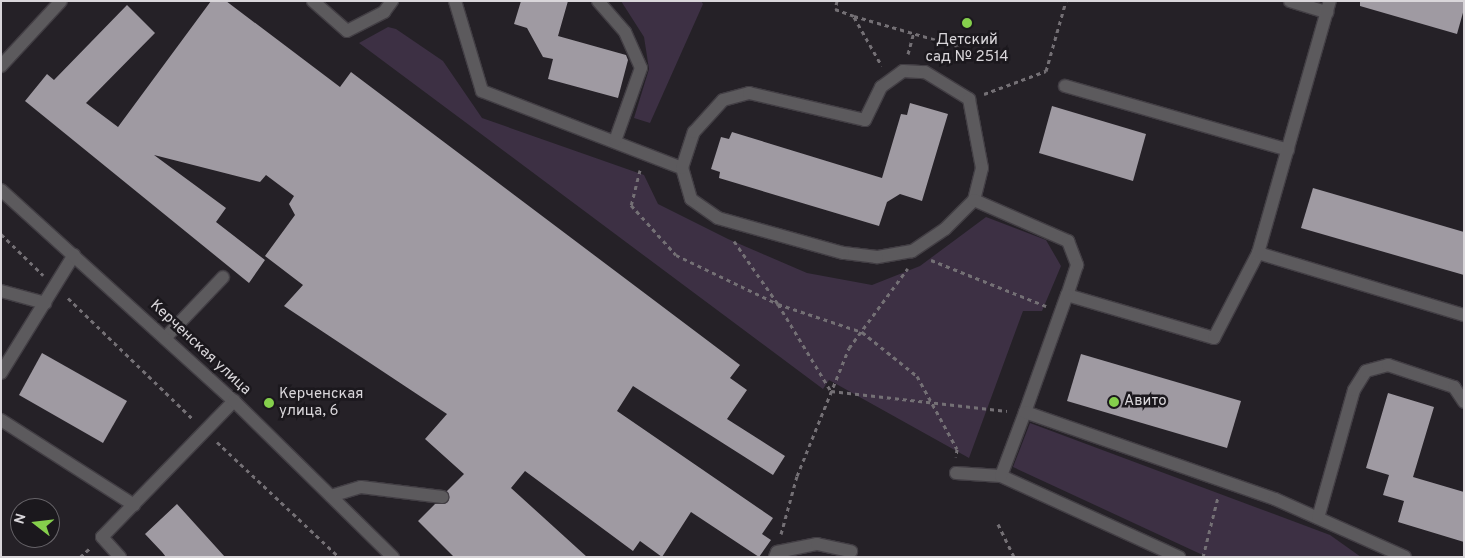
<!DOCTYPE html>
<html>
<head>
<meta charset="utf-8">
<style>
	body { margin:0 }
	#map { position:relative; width:1465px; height:558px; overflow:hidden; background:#252127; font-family:Overpass,sans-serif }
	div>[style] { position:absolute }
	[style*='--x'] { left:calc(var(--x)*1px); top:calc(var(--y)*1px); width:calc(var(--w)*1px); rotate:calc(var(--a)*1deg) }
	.green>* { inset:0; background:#3d3044 }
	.building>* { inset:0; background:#9f9aa2 }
	.path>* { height:3px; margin-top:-1.5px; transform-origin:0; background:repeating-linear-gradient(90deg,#747075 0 4px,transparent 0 8px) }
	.roads { filter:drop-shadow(1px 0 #423e44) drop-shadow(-1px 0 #423e44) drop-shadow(0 1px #423e44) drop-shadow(0 -1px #423e44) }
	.service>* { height:12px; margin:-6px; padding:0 6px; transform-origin:6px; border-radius:6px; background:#5c5a5d }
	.tertiary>* { height:12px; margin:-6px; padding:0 6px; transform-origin:6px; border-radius:6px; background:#5c5a5d }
	.dots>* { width:14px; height:14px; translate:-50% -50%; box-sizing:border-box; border:2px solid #1b181d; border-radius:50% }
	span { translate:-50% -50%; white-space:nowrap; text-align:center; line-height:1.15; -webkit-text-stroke:5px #1b181d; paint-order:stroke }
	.poi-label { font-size:15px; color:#d9d6da }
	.left { translate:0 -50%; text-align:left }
	.street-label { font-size:15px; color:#d9d6da }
	.frame { position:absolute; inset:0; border:2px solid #d9d6da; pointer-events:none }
	.north { position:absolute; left:10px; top:498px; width:50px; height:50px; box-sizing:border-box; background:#1b181d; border:1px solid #676469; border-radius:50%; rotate:286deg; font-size:14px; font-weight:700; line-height:20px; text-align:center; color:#d9d6da }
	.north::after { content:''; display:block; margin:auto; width:18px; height:22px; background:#85cf4c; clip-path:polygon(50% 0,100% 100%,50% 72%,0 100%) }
</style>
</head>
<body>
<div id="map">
	<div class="green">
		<div style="clip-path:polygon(621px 1px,701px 1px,703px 4px,650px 123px,634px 118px,649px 69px,644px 37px)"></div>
		<div style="clip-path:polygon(388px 27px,396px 29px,443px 61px,482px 118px,644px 175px,658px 204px,728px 239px,807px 273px,872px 285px,920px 266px,986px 217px,1046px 240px,1061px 266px,1042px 311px,1023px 311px,969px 458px,829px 380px,823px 389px,359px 43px)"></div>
		<div style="clip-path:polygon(1030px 423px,1330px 535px,1361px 557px,1207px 557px,1013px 467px)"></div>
	</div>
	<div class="building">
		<div style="clip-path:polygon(211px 1px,226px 1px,340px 87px,351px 72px,740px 365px,730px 378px,747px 390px,727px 419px,785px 456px,773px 475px,633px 386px,617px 411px,773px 518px,762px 534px,771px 540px,759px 557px,691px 512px,662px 557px,640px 541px,633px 551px,525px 471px,511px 488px,587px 557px,454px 557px,418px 521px,435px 504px,448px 502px,447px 491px,464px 474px,425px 439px,447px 414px,284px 306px,303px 285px,265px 256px,295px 215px,289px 204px,294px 196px,266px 175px,260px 182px,154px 155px,226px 208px,216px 222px,265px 260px,249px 283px,25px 101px,47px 74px,54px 80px,127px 5px,155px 33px,86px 103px,118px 127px)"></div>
		<div style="clip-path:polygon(521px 1px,568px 1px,558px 36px,626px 55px,628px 60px,618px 98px,548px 79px,553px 59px,543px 57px,527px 28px,514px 24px)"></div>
		<div style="clip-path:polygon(1360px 1px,1464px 1px,1464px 9px,1457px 34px,1360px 6px)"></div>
		<div style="clip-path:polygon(910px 103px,948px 114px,922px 201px,900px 194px,887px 202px,879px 226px,719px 178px,720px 172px,711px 169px,721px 137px,729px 139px,732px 132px,882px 178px,901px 114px,907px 115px)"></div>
		<div style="clip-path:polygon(1052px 106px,1146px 134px,1133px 181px,1039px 153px)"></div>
		<div style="clip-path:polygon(1313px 188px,1464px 232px,1464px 275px,1301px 228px)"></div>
		<div style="clip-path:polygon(42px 353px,127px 401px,103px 443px,19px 395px)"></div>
		<div style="clip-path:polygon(1081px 354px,1241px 401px,1227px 448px,1067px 401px)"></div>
		<div style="clip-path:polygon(1388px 393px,1434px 407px,1413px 477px,1464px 492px,1464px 542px,1398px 522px,1404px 501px,1383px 495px,1389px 475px,1366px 468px)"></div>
		<div style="clip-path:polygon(177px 504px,225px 557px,166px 557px,162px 552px,145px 534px)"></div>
	</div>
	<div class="path">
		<div style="--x:837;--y:1;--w:8;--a:104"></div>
		<div style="--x:835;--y:9;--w:20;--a:20"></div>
		<div style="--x:854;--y:16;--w:107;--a:16.2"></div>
		<div style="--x:957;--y:46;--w:8;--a:-67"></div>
		<div style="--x:854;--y:17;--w:56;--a:60.3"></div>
		<div style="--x:908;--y:54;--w:23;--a:-75"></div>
		<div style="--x:984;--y:94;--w:66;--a:-20.4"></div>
		<div style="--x:1046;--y:71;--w:73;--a:-74.1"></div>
		<div style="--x:640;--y:170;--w:36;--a:104"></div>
		<div style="--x:631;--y:205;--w:67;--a:48"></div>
		<div style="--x:676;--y:255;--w:113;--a:25.7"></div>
		<div style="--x:778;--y:304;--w:89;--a:18.4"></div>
		<div style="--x:862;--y:332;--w:70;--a:38.7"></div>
		<div style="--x:917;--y:376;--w:83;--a:61.3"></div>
		<div style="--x:957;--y:449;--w:8;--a:97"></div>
		<div style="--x:1;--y:234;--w:59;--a:44.3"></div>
		<div style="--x:734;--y:241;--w:77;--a:55.1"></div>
		<div style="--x:778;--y:304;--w:102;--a:58.7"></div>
		<div style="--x:831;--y:391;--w:177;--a:6.5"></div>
		<div style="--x:931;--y:260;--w:124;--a:21.8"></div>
		<div style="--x:68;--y:298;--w:174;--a:44.1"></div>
		<div style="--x:217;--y:442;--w:168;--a:43.3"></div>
		<div style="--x:998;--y:524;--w:37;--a:64"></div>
		<div style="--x:781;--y:534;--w:60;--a:-74.6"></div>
		<div style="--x:797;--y:476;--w:138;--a:-67.9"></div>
		<div style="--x:849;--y:348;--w:99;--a:-53.6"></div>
		<div style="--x:80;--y:557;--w:13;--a:-42"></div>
		<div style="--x:1203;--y:557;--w:62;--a:-76"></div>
	</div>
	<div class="roads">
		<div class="service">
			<div style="--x:313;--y:1;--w:45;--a:41.4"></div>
			<div style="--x:347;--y:31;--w:42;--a:-27.2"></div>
			<div style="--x:384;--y:12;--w:14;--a:-54"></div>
			<div style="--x:455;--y:1;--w:94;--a:73.3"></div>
			<div style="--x:482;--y:91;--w:214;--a:21.1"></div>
			<div style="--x:598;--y:1;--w:41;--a:48.9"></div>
			<div style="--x:625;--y:32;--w:39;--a:66"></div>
			<div style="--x:641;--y:68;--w:77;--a:109.6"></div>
			<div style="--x:1290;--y:1;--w:39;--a:17"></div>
			<div style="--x:1;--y:66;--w:88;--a:-47.3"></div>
			<div style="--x:903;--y:71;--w:22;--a:3"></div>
			<div style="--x:925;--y:72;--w:52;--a:31.5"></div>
			<div style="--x:969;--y:99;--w:70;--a:79.3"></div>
			<div style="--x:982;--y:168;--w:33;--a:104"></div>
			<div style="--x:974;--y:200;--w:41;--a:135"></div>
			<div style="--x:945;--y:229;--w:40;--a:146"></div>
			<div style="--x:912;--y:251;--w:36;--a:170"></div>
			<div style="--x:877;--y:257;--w:34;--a:-173"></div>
			<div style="--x:843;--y:253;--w:130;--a:-164.4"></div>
			<div style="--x:718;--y:218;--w:33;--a:-145"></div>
			<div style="--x:691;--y:199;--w:32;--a:-106"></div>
			<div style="--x:682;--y:168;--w:38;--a:-72"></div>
			<div style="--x:694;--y:132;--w:43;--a:-47.8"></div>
			<div style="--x:723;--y:100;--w:27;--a:-15"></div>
			<div style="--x:749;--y:93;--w:119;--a:13.1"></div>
			<div style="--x:865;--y:120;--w:37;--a:-64"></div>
			<div style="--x:881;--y:87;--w:27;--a:-36"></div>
			<div style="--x:1065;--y:86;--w:232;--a:16"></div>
			<div style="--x:974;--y:200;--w:103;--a:23.6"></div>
			<div style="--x:1068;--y:241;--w:26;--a:69"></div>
			<div style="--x:1077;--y:265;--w:32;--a:108"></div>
			<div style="--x:1067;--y:295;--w:153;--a:16.3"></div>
			<div style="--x:1214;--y:338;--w:96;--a:-62.6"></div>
			<div style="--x:1258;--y:253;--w:262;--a:-74.1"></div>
			<div style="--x:1258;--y:253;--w:215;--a:16.8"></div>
			<div style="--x:1;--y:291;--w:46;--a:15.3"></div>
			<div style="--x:165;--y:338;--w:84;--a:-46.4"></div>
			<div style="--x:1;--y:373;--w:139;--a:-58.3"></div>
			<div style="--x:1025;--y:412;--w:124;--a:-70.3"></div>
			<div style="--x:1;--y:420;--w:158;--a:32.6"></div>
			<div style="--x:956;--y:473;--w:45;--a:3.8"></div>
			<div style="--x:1001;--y:476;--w:196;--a:24.5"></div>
			<div style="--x:1001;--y:476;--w:68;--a:-69.4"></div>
			<div style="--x:1025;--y:412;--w:265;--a:19.2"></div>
			<div style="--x:1275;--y:499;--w:142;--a:24"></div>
			<div style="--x:331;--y:496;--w:31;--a:-17"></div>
			<div style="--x:361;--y:487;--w:82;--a:7"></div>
			<div style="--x:1318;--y:518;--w:133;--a:-74.3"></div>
			<div style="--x:1354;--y:390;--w:22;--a:-58"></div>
			<div style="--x:1366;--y:371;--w:23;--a:-15"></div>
			<div style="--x:1388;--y:365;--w:70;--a:18.4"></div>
			<div style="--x:1454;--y:387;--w:18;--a:56"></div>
			<div style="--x:120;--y:557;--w:27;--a:-132"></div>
			<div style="--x:102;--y:537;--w:190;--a:-45.9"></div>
			<div style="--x:775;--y:557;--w:5;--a:-68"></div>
			<div style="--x:777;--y:552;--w:41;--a:-11.3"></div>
			<div style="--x:817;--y:544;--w:35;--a:12"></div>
		</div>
		<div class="tertiary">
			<div style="--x:1;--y:190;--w:314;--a:42.2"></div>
			<div style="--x:234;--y:401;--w:223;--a:44.5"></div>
		</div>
	</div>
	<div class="dots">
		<div style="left:967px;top:23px;background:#85cf4c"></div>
		<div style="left:1114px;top:402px;background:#85cf4c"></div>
		<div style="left:269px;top:403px;background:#85cf4c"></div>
	</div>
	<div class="poi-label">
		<span style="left:967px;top:49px">Детский<br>сад № 2514</span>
		<span class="left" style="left:279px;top:403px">Керченская<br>улица, 6</span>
		<span class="left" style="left:1124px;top:402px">Авито</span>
	</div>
	<div class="street-label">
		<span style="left:200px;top:348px;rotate:43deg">Керченская улица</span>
	</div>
	<div class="frame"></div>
	<div class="north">N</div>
</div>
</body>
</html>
